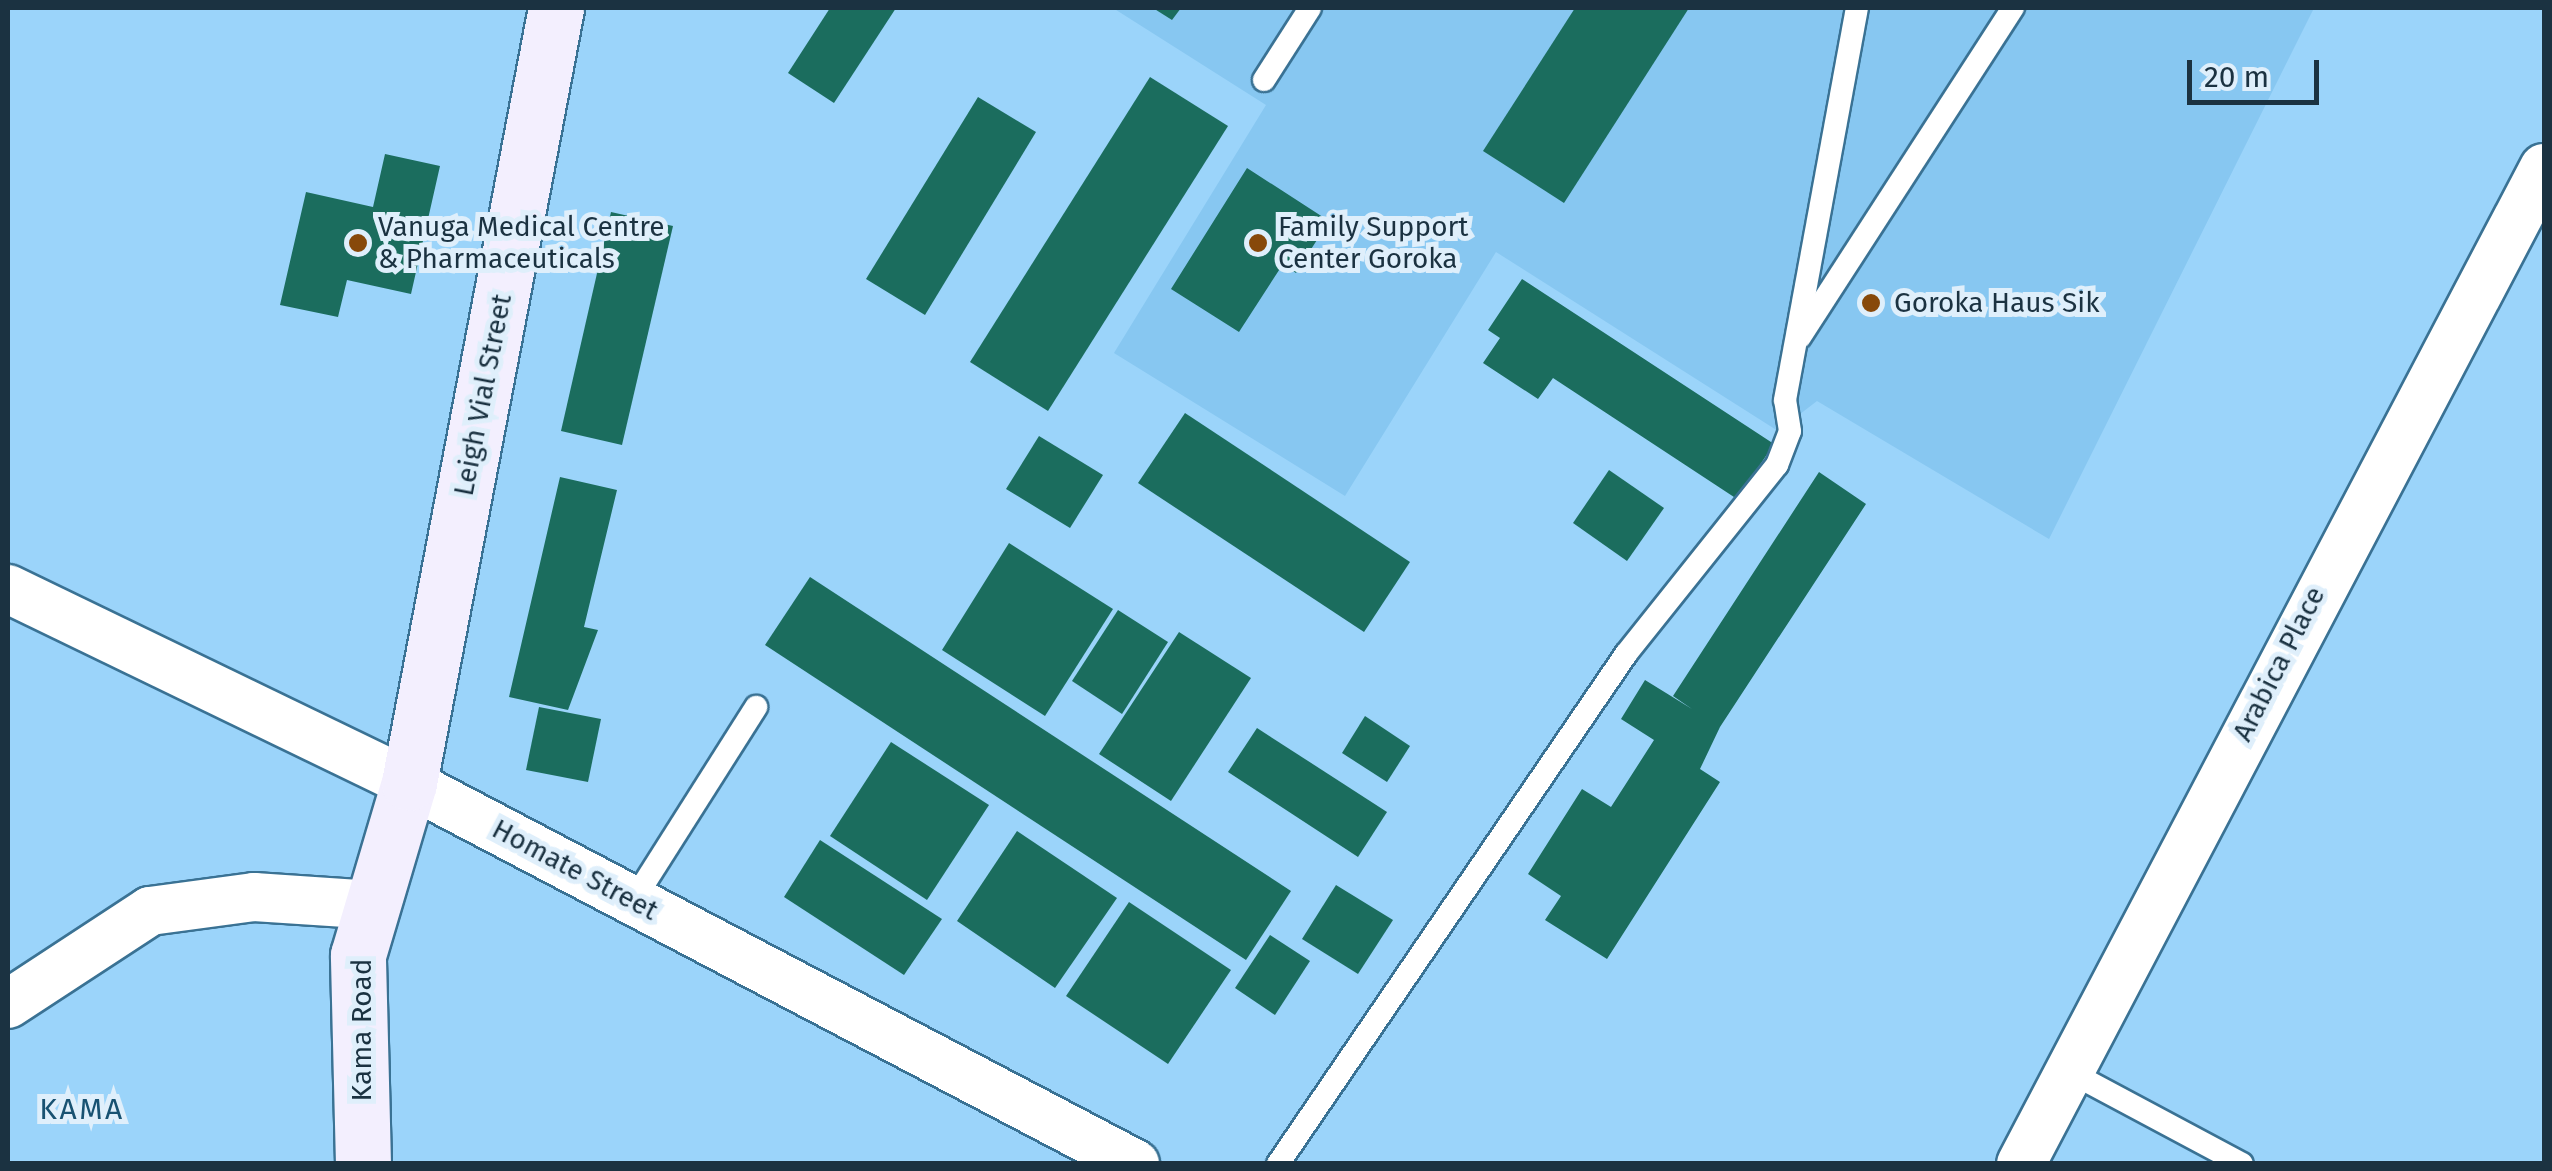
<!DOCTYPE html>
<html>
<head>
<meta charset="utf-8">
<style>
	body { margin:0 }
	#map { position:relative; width:2552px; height:1171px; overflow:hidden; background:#9bd4fa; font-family:"Fira Sans",sans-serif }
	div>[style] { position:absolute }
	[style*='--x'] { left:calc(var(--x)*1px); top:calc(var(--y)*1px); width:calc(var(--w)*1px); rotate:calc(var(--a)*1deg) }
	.built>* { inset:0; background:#87c7f1 }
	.building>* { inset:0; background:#1b6d5e }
	.roads { filter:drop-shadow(2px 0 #3a7294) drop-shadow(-2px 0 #3a7294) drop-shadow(0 2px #3a7294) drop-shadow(0 -2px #3a7294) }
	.lane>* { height:22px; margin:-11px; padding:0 11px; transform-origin:11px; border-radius:11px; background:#fff }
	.street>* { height:48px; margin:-24px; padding:0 24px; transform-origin:24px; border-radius:24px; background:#fff }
	.secondary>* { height:55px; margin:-27.5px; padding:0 27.5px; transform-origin:27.5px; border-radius:27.5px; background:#f3effe }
	.dots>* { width:28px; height:28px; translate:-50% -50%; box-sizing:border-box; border:5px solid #dfeffb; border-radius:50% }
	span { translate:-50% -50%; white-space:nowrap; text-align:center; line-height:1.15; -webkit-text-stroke:10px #dfeffb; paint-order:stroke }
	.poi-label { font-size:28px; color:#1b3241 }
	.left { translate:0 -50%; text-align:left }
	.street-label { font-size:28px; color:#1b3241 }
	.neighbourhood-label { font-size:30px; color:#185272; letter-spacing:2.5px }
	.frame { position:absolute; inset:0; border:10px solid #1b3241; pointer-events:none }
	.scale { position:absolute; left:2187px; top:60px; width:132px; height:45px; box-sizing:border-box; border:5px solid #1b3241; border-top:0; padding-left:12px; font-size:30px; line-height:35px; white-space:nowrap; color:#1b3241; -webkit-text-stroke:8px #dfeffb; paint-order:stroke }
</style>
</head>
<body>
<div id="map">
	<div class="built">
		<div style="clip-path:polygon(1113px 8px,2314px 8px,2049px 539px,1817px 401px,1778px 431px,1496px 252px,1345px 496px,1114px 353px,1266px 105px)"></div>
	</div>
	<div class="building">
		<div style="clip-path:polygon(830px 8px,896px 8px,834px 103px,788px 73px)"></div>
		<div style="clip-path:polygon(1153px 8px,1181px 8px,1172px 20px)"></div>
		<div style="clip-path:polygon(1575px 8px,1689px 8px,1564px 203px,1483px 151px)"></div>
		<div style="clip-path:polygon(1150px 77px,1228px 126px,1048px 411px,970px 362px)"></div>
		<div style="clip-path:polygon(978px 97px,1036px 132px,925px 315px,866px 279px)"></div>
		<div style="clip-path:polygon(385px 154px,440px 166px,411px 294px,347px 280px,338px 317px,280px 305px,306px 192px,373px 207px)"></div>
		<div style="clip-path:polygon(1247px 168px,1329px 221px,1296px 273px,1283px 264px,1239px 332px,1171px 289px)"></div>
		<div style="clip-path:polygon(611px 212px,673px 226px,622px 445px,561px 431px)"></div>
		<div style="clip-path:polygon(1522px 279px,1774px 444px,1737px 499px,1553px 378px,1538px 399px,1483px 363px,1500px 338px,1488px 330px)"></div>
		<div style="clip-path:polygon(1185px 413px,1410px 562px,1364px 632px,1138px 483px)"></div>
		<div style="clip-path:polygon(1039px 436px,1103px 475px,1070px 528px,1006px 489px)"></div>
		<div style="clip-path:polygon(1609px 470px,1664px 508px,1627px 561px,1573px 523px)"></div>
		<div style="clip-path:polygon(1819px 472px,1866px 504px,1720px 727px,1700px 769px,1720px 782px,1607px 959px,1545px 920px,1561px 896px,1528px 874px,1582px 789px,1611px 807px,1654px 740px,1621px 719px,1645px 680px,1692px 709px,1673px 696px)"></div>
		<div style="clip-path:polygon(560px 477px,617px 490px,584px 627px,598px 630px,568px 710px,509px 697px)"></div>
		<div style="clip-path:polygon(1009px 543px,1113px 609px,1045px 716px,942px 650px)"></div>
		<div style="clip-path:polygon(810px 577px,1291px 891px,1246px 960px,765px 645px)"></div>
		<div style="clip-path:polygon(1118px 610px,1168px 642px,1122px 714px,1072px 681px)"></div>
		<div style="clip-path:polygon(1179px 632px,1251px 678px,1171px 801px,1099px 754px)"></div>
		<div style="clip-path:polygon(539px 707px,601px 719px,588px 782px,526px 770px)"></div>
		<div style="clip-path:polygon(1365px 716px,1410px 746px,1387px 782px,1342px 753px)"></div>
		<div style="clip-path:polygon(1257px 728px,1387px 812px,1358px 857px,1228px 772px)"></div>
		<div style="clip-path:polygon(891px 742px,989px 805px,927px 900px,830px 836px)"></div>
		<div style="clip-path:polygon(1017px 831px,1117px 898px,1055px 988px,957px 921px)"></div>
		<div style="clip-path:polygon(820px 840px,942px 919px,904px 975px,784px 897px)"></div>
		<div style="clip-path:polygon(1336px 885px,1393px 920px,1358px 974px,1302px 939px)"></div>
		<div style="clip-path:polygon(1129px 902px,1231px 970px,1168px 1064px,1066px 996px)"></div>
		<div style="clip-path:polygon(1270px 935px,1310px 961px,1275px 1015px,1235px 988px)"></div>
	</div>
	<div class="roads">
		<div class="lane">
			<div style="--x:1264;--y:80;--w:85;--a:-57.4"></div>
			<div style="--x:1800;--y:337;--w:392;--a:-57.1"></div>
			<div style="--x:633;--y:901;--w:230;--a:-57.6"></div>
			<div style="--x:2068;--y:1071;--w:197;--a:28.1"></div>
			<div style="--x:1278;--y:1164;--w:617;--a:-55.69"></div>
			<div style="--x:1626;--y:654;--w:242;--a:-51.4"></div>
			<div style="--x:1777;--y:465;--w:36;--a:-69"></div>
			<div style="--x:1790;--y:431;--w:31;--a:-99"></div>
			<div style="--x:1785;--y:400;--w:399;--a:-79.6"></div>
		</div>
		<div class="street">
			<div style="--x:8;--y:589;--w:445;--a:25.8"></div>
			<div style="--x:409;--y:783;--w:820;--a:27.69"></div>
			<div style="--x:8;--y:1004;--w:170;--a:-33.2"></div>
			<div style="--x:150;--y:911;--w:105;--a:-7.7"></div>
			<div style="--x:254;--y:897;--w:119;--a:3.8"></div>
			<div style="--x:2021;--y:1164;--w:1125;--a:-62.3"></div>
		</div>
		<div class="secondary">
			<div style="--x:363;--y:1164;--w:209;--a:-91.4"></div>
			<div style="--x:358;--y:955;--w:179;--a:-73.5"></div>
			<div style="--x:409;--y:783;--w:789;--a:-79.26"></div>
		</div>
	</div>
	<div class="dots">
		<div style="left:358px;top:243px;background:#87490a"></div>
		<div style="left:1258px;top:243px;background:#87490a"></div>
		<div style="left:1871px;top:303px;background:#87490a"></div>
	</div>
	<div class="poi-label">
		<span class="left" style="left:378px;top:243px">Vanuga Medical Centre<br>&amp; Pharmaceuticals</span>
		<span class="left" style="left:1278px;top:243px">Family Support<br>Center Goroka</span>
		<span class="left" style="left:1894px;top:303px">Goroka Haus Sik</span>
	</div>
	<div class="street-label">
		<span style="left:483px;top:395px;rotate:-79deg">Leigh Vial Street</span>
		<span style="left:2279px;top:664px;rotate:-63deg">Arabica Place</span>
		<span style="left:575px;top:870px;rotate:28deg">Homate Street</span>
		<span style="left:362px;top:1030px;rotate:-90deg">Kama Road</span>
	</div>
	<div class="neighbourhood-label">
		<span style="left:82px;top:1109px">KAMA</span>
	</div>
	<div class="frame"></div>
	<div class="scale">20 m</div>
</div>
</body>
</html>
